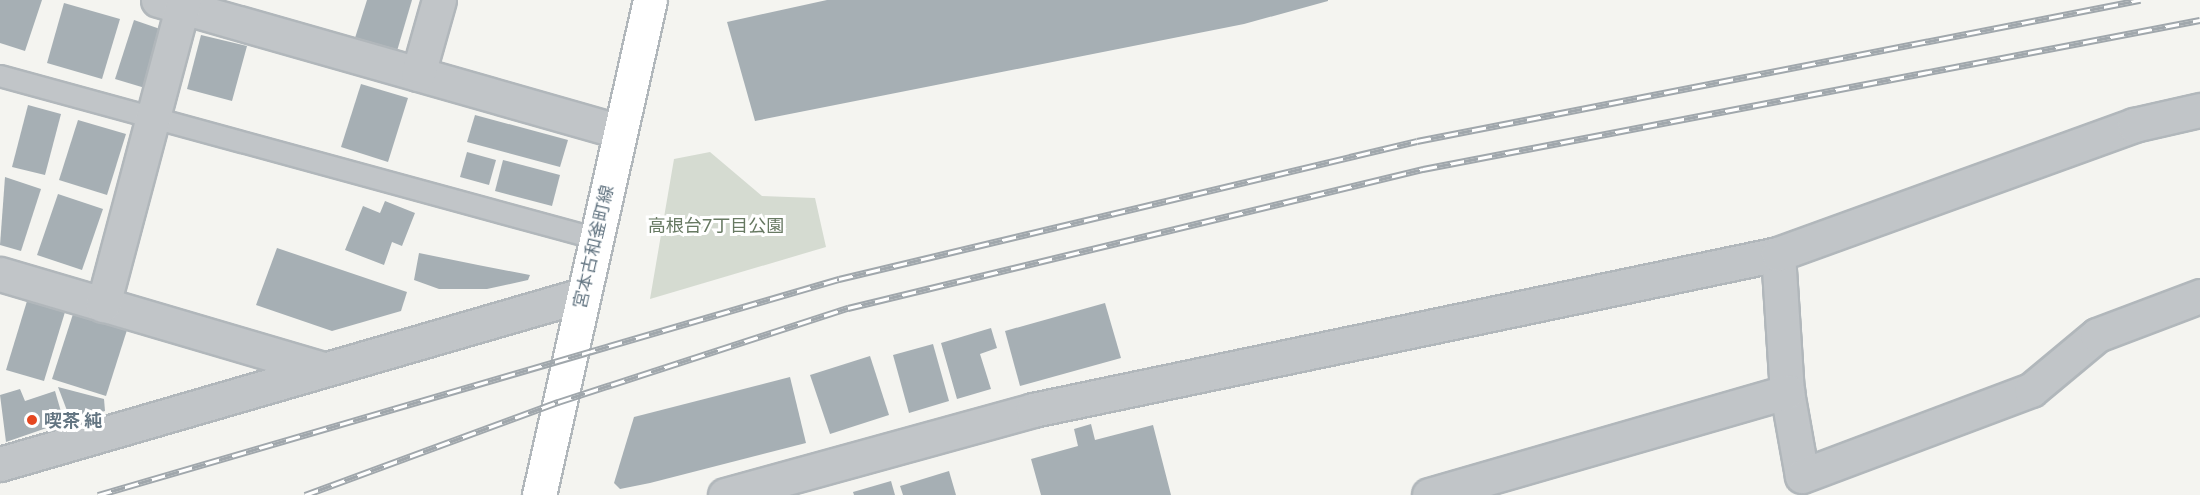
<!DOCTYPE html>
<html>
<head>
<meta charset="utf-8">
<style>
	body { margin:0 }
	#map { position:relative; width:2200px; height:495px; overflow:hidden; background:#f4f4f0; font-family:Lato,"Noto Sans JP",sans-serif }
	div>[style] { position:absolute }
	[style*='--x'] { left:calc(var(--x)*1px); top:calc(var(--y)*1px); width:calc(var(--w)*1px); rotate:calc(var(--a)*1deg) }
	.green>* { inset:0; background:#d5dbd1 }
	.building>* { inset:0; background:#a6afb4 }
	.roads { filter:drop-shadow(2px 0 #b1b7bb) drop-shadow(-2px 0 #b1b7bb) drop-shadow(0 2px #b1b7bb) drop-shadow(0 -2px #b1b7bb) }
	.lane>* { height:20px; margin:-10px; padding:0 10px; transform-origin:10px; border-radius:10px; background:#c1c5c8 }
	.street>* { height:33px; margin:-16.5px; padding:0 16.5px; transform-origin:16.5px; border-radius:16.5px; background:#c1c5c8 }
	.secondary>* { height:33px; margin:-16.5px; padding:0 16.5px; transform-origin:16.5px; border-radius:16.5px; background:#fff }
	.rail>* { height:7px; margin-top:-3.5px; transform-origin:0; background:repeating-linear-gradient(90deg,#fff 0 14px,#a0a7ac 0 28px); box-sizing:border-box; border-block:2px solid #a0a7ac }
	.dots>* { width:16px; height:16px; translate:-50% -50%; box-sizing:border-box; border:3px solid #fff; border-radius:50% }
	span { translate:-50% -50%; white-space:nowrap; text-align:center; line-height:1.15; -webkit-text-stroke:6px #fff; paint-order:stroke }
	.park-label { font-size:18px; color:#677962 }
	.street-label { font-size:18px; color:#637582 }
	.poi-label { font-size:18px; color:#637582; font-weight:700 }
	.left { translate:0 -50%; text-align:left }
</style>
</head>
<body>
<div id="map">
	<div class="green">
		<div style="clip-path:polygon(710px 152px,762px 196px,815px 198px,826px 247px,650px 299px,674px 159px)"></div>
	</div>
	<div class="building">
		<div style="clip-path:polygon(0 0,42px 0,25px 51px,0 43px)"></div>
		<div style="clip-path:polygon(367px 0,412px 0,397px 51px,355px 38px)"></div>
		<div style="clip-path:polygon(827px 0,1328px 0,1328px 1px,1244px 24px,755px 121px,727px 22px)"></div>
		<div style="clip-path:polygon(64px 3px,120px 19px,102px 79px,47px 63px)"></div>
		<div style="clip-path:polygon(134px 20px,163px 30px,145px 88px,115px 79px)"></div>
		<div style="clip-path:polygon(201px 35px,247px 46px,232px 101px,187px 89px)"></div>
		<div style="clip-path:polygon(361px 84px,408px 98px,388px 162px,341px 147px)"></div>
		<div style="clip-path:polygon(28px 105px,61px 114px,45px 175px,12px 167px)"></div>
		<div style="clip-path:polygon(475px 115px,568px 140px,560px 167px,467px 142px)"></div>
		<div style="clip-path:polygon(78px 120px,126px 134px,107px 195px,59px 180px)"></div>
		<div style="clip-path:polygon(467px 152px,496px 160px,489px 185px,460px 177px)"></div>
		<div style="clip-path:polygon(503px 160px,560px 175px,552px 206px,495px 191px)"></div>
		<div style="clip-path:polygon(5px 177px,41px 189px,21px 251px,0 245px)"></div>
		<div style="clip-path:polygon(58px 194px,103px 209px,82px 270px,37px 255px)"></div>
		<div style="clip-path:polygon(385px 201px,415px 213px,402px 246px,392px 242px,384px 265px,345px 250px,363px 206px,380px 213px)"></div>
		<div style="clip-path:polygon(277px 248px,407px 292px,401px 311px,332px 331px,256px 305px)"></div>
		<div style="clip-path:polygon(419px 253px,478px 265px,530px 275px,528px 280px,487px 289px,439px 289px,414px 280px)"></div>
		<div style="clip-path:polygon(27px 301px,65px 312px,44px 381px,6px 370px)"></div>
		<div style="clip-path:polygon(1105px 303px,1121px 358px,1020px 386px,1005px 331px)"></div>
		<div style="clip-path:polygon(73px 314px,127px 330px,106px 396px,52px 379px)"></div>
		<div style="clip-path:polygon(991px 328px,997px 348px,980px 354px,991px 389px,957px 399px,941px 343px)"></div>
		<div style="clip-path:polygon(933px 344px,949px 401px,909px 413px,893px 355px)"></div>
		<div style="clip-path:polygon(870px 356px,889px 415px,830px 434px,810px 375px)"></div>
		<div style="clip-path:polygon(790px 377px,806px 443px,650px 483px,620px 489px,614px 483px,634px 417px)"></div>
		<div style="clip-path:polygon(58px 387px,104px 399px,105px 411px,71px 421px)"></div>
		<div style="clip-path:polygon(20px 389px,25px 401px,55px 391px,64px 422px,6px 442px,0 395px)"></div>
		<div style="clip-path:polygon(1091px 424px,1095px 440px,1153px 425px,1171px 495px,1041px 495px,1031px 459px,1078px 446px,1074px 429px)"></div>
		<div style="clip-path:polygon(949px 471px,956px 495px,903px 495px,900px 486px)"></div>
		<div style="clip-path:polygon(891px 481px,895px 495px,854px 495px,853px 492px)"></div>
	</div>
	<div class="roads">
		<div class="lane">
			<div style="--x:0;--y:76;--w:616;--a:15.26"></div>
		</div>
		<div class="street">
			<div style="--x:158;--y:0;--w:480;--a:15.9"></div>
			<div style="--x:418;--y:74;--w:77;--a:-74.2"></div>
			<div style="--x:1778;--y:254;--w:138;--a:86.3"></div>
			<div style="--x:1787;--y:392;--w:85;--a:79.9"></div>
			<div style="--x:1802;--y:476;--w:245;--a:-20.6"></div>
			<div style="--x:2031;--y:390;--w:86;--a:-39.8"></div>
			<div style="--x:2097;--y:335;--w:110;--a:-20.7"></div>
			<div style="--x:0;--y:274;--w:333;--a:16.4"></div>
			<div style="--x:103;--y:305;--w:316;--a:-75.1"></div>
			<div style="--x:0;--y:464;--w:606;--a:-16.19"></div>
			<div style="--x:725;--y:495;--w:320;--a:-15.4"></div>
			<div style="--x:1033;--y:410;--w:761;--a:-11.83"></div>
			<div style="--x:1778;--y:254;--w:379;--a:-19.9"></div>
			<div style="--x:2134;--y:125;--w:68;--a:-12.8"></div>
			<div style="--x:1429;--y:495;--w:373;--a:-16.1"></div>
		</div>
		<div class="secondary">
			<div style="--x:539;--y:495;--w:507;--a:-77.36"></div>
		</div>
	</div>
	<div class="rail">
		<div style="--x:98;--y:495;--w:772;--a:-16.25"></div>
		<div style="--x:839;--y:279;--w:594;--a:-13.43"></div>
		<div style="--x:1417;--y:141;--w:737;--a:-11.04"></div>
		<div style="--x:305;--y:495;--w:270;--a:-20.2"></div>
		<div style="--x:558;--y:402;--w:305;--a:-18"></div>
		<div style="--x:848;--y:308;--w:592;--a:-13.59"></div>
		<div style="--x:1423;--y:169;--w:791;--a:-10.86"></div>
	</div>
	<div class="dots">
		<div style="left:32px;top:420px;background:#e54720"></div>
	</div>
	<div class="park-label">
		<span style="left:716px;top:225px">高根台7丁目公園</span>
	</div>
	<div class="street-label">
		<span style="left:593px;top:247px;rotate:-77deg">宮本古和釜町線</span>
	</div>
	<div class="poi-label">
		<span class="left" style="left:44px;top:420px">喫茶 純</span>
	</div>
</div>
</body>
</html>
